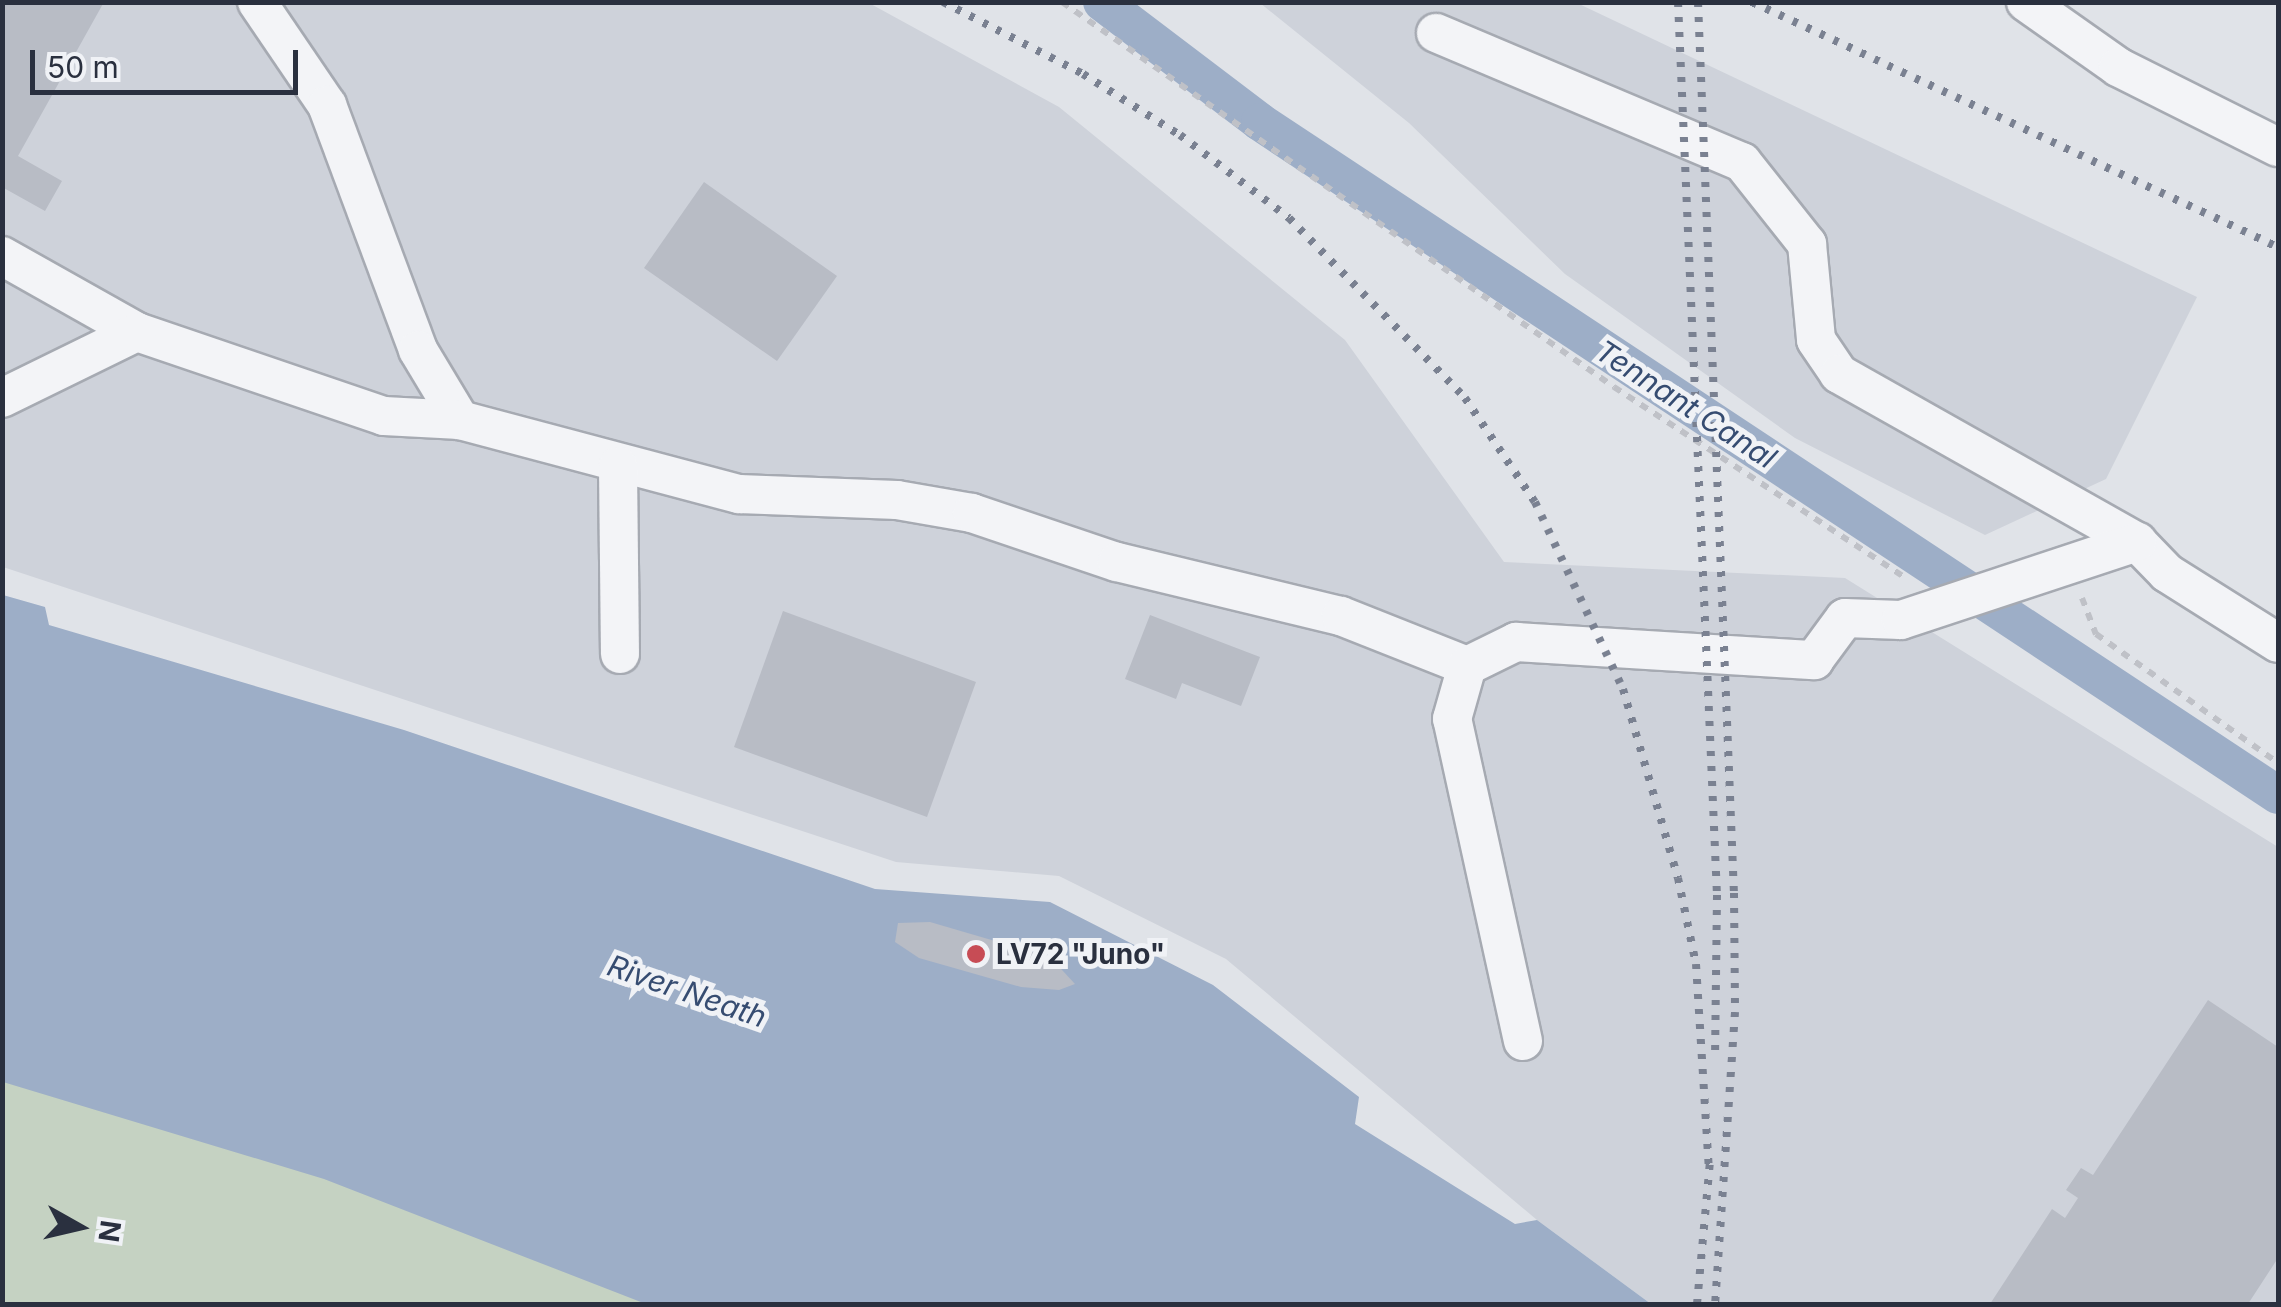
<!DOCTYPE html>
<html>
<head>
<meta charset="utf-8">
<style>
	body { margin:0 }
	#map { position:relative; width:2281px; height:1307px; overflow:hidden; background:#e0e3e8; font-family:Inter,sans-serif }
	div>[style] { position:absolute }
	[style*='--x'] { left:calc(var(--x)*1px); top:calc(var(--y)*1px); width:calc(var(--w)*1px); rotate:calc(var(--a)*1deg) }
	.built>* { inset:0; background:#ced2da }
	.green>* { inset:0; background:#c5d2c2 }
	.water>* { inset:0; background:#9daec7 }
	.canal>* { height:38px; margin:-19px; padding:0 19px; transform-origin:19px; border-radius:19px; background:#9daec7 }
	.building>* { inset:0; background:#b8bcc5 }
	.path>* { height:6px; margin-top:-3px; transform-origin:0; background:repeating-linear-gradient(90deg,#bfc1c7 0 8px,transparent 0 16px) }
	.roads { filter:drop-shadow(2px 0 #a6aab2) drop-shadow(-2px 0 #a6aab2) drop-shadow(0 2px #a6aab2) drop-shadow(0 -2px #a6aab2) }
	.minor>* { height:38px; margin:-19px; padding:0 19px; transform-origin:19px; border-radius:19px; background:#f3f4f7 }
	.rail>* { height:8px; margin-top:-4px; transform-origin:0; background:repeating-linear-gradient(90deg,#7a8191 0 5px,transparent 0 15px) }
	.dots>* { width:28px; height:28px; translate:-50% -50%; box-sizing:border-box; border:5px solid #f0f2f6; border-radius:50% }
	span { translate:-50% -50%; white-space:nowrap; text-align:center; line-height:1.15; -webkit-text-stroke:10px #f0f2f6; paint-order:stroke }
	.poi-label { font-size:28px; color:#2a303f; font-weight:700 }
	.left { translate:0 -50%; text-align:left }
	.water-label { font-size:30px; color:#364c71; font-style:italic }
	.frame { position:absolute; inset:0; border:5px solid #2a303f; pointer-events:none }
	.north { position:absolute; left:30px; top:1177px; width:100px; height:100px; -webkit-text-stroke:8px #f0f2f6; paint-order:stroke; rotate:98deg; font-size:28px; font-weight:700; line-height:40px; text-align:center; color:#2a303f }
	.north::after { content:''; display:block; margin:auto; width:35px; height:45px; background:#2a303f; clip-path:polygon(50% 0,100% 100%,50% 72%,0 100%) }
	.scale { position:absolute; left:30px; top:50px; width:268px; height:45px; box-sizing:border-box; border:5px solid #2a303f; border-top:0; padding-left:12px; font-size:30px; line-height:35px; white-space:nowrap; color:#2a303f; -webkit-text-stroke:8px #f0f2f6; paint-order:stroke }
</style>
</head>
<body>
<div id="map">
	<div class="built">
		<div style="clip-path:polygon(2px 3px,869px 3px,1059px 107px,1345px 340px,1504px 562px,1845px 578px,2278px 847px,2278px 1304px,1651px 1304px,1537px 1220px,1226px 959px,1059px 876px,896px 862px,3px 567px)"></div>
		<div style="clip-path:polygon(1260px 3px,1577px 3px,2197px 297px,2106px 479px,1985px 535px,1795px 438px,1565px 274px,1409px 123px)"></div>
	</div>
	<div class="green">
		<div style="clip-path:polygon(3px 876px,1128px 1304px,3px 1304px)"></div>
	</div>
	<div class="water">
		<div style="clip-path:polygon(3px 595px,45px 607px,49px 625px,404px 730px,875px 889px,1050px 902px,1213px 985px,1359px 1097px,1355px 1124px,1515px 1224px,1537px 1220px,1651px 1304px,646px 1304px,324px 1179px,3px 1082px)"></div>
	</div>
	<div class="canal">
		<div style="--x:1102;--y:2;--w:198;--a:37.2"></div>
		<div style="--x:1260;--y:122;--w:1220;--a:33.47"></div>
	</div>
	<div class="building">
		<div style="clip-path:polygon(2px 2px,104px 2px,18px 156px,62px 181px,45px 211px,2px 187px)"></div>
		<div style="clip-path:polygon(704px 182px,837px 276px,777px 361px,644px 268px)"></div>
		<div style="clip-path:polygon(783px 611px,976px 682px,927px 817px,734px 747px)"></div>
		<div style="clip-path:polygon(1150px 615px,1260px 657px,1241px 706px,1182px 683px,1176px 699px,1125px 679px)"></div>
		<div style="clip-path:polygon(930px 922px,1050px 957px,1075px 984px,1059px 990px,1021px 987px,919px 958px,895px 942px,898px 923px)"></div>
		<div style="clip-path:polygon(2208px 1000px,2278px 1047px,2278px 1258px,2248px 1304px,1990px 1304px,2052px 1209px,2065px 1218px,2078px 1198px,2066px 1190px,2081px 1168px,2093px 1175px)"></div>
	</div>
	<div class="path">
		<div style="--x:1062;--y:2;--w:673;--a:34.89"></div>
		<div style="--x:1614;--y:387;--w:350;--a:33.2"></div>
		<div style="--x:2082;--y:598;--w:39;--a:69"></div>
		<div style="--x:2096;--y:634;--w:223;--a:35.3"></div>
	</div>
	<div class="roads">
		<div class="minor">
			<div style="--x:257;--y:2;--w:125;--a:55.8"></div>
			<div style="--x:327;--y:105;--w:261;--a:69.6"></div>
			<div style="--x:418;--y:350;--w:82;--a:59"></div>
			<div style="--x:460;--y:420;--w:289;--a:14.9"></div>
			<div style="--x:739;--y:494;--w:158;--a:2.2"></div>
			<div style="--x:897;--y:500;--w:76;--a:9.8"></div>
			<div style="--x:972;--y:513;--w:153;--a:18.7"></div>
			<div style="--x:1117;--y:562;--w:230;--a:13.6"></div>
			<div style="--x:1341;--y:616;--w:136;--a:21.6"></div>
			<div style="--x:2026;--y:2;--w:113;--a:35.2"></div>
			<div style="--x:2118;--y:67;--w:179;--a:26.6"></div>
			<div style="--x:1436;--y:33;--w:332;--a:22.9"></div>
			<div style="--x:1742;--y:162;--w:105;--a:51.6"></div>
			<div style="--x:1807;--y:244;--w:96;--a:84.6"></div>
			<div style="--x:1816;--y:340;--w:41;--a:55.9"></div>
			<div style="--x:1839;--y:374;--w:342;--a:29.4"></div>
			<div style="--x:2137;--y:542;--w:43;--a:45.9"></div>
			<div style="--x:2167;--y:573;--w:131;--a:32.2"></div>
			<div style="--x:2;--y:256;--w:155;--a:29.4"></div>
			<div style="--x:137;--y:332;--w:261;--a:18.8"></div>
			<div style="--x:384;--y:416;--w:76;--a:3"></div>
			<div style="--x:2;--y:398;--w:150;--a:-26.1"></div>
			<div style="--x:618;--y:466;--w:188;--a:89.4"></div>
			<div style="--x:1523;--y:1041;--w:330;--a:-102.4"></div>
			<div style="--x:1452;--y:719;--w:55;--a:-74.2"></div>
			<div style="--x:1467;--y:666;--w:55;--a:-26.1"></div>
			<div style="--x:1516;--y:642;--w:299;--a:3.5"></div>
			<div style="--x:1814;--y:660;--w:52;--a:-53.6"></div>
			<div style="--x:1845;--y:618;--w:56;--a:2"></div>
			<div style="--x:1901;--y:620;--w:249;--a:-18.3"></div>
		</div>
	</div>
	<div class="rail">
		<div style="--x:943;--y:2;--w:157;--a:27.2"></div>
		<div style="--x:1083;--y:74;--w:115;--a:32.2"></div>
		<div style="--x:1180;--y:135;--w:137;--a:37.3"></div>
		<div style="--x:1289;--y:218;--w:252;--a:45.6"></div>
		<div style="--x:1465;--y:398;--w:125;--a:56.1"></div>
		<div style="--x:1535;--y:502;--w:207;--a:64.8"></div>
		<div style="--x:1623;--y:689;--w:197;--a:73.8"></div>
		<div style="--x:1678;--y:878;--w:88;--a:78.2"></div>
		<div style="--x:1696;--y:964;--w:209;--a:86.4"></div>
		<div style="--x:1678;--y:2;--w:894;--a:87.5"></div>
		<div style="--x:1717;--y:895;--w:160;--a:90.7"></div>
		<div style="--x:1698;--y:2;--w:892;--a:87.69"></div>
		<div style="--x:1734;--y:893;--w:119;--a:89.5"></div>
		<div style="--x:1735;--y:1012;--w:293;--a:93.9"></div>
		<div style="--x:1752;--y:2;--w:580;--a:24.98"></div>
		<div style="--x:1697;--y:1304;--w:145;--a:-84.8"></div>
	</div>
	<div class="dots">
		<div style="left:976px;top:954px;background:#c74c55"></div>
	</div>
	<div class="poi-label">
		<span class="left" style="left:996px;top:954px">LV72 "Juno"</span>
	</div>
	<div class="water-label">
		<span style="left:1686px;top:404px;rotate:33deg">Tennant Canal</span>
		<span style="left:687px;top:991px;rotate:19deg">River Neath</span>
	</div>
	<div class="frame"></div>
	<div class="north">N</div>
	<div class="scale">50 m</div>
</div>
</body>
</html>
